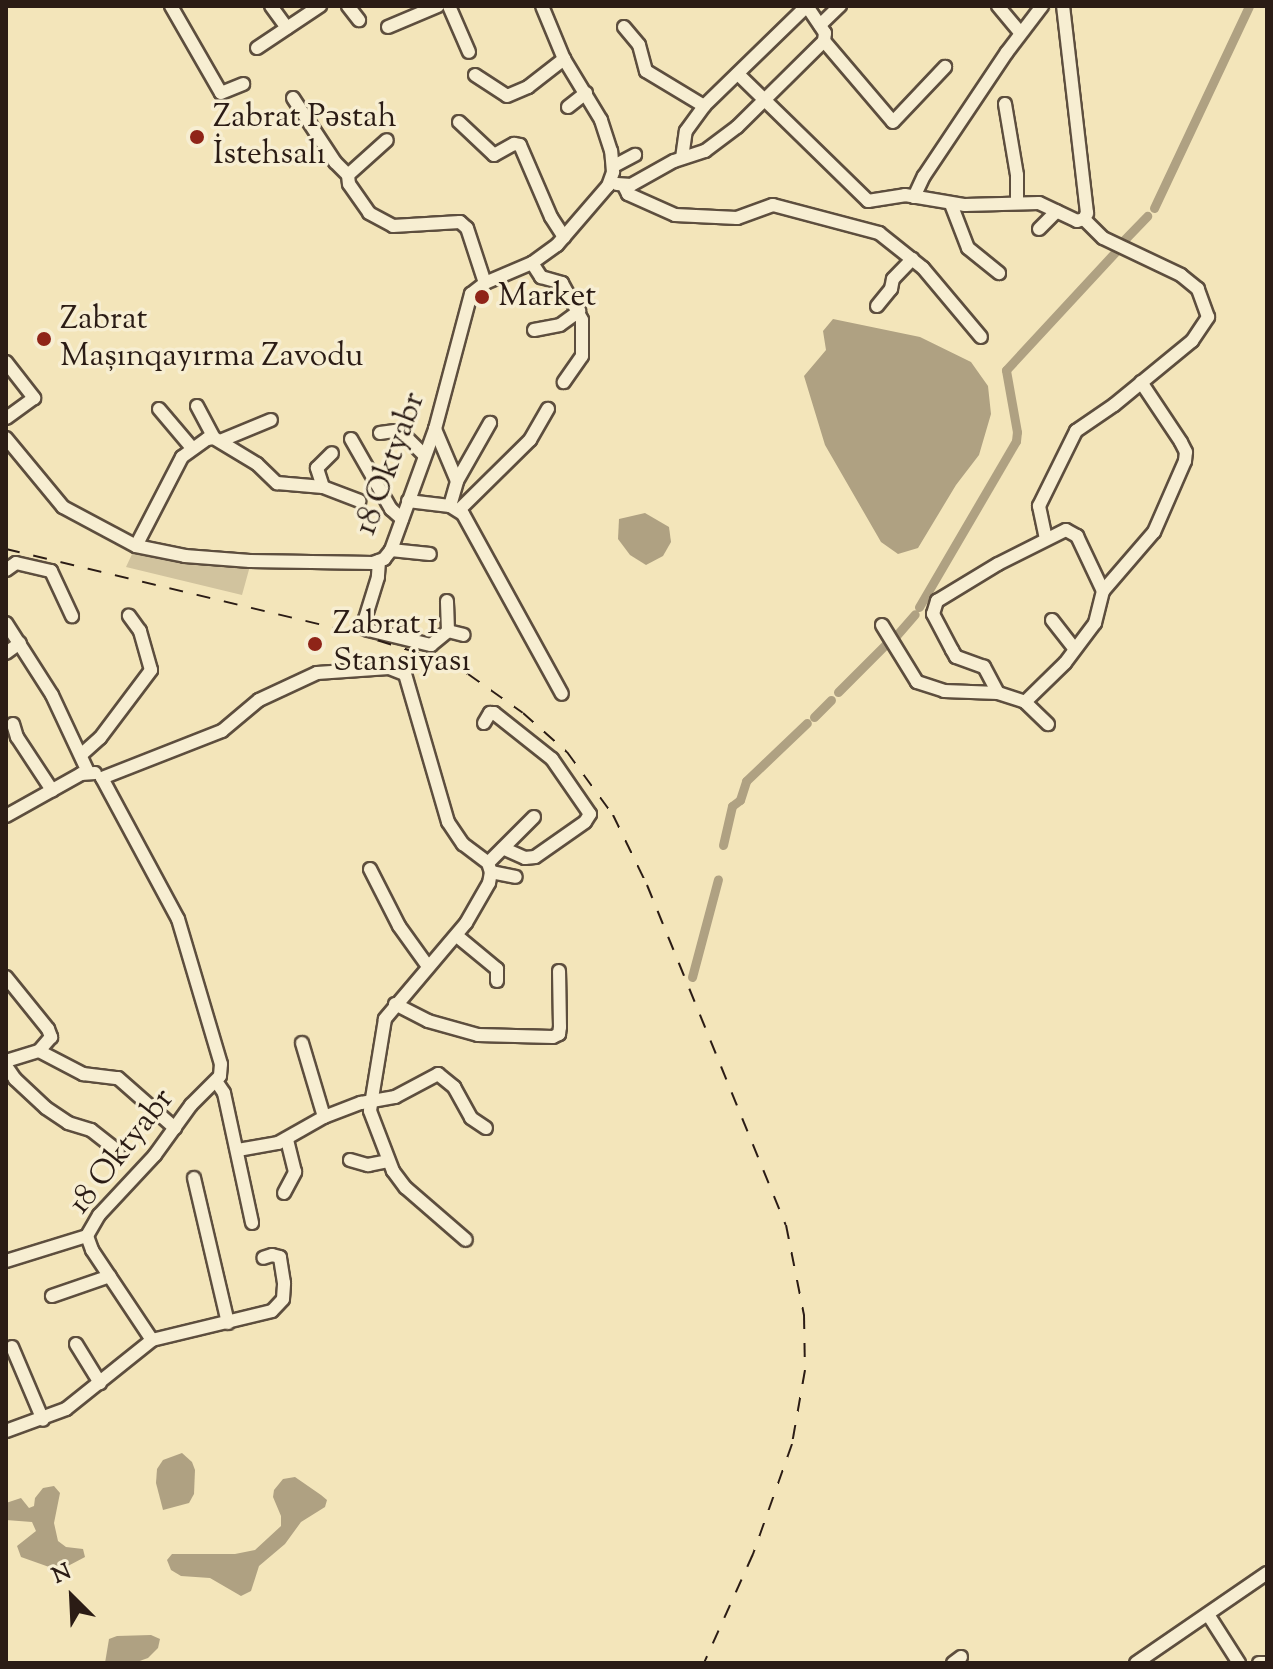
<!DOCTYPE html>
<html>
<head>
<meta charset="utf-8">
<style>
	body { margin:0 }
	#map { position:relative; width:1273px; height:1669px; overflow:hidden; background:#f3e5ba; font-family:"Sorts Mill Goudy",serif }
	div>[style] { position:absolute }
	[style*='--x'] { left:calc(var(--x)*1px); top:calc(var(--y)*1px); width:calc(var(--w)*1px); rotate:calc(var(--a)*1deg) }
	.green>* { inset:0; background:#d1c39e }
	.water>* { inset:0; background:#afa182 }
	.canal>* { height:9px; margin:-4.5px; padding:0 4.5px; transform-origin:4.5px; border-radius:4.5px; background:#afa182 }
	.roads { filter:drop-shadow(2px 0 #5d4e3e) drop-shadow(-2px 0 #5d4e3e) drop-shadow(0 2px #5d4e3e) drop-shadow(0 -2px #5d4e3e) }
	.minor>* { height:12px; margin:-6px; padding:0 6px; transform-origin:6px; border-radius:6px; background:#f7eed2 }
	.rail>* { height:2px; margin-top:-1px; transform-origin:0; background:repeating-linear-gradient(90deg,#2b1c15 0 14px,transparent 0 28px) }
	.dots>* { width:22px; height:22px; translate:-50% -50%; box-sizing:border-box; border:4px solid #f7eed2; border-radius:50% }
	span { translate:-50% -50%; white-space:nowrap; text-align:center; line-height:1.15; -webkit-text-stroke:7px #f7eed2; paint-order:stroke }
	.poi-label { font-size:32px; color:#2b1c15 }
	.left { translate:0 -50%; text-align:left }
	.street-label { font-size:32px; color:#2b1c15 }
	.frame { position:absolute; inset:0; border:8px solid #2b1c15; pointer-events:none }
	.north { position:absolute; left:32px; top:1557px; width:80px; height:80px; -webkit-text-stroke:6px #f7eed2; paint-order:stroke; rotate:336deg; font-size:22px; font-weight:700; line-height:32px; text-align:center; color:#2b1c15 }
	.north::after { content:''; display:block; margin:auto; width:28px; height:36px; background:#2b1c15; clip-path:polygon(50% 0,100% 100%,50% 72%,0 100%) }
</style>
</head>
<body>
<div id="map">
	<div class="green">
		<div style="clip-path:polygon(133px 552px,191px 562px,250px 566px,242px 595px,126px 567px)"></div>
	</div>
	<div class="water">
		<div style="clip-path:polygon(833px 319px,920px 337px,971px 362px,988px 386px,991px 414px,979px 455px,956px 485px,918px 548px,898px 554px,881px 542px,825px 445px,804px 376px,826px 350px,823px 331px)"></div>
		<div style="clip-path:polygon(645px 513px,669px 527px,671px 542px,663px 556px,646px 565px,630px 555px,618px 539px,619px 519px)"></div>
		<div style="clip-path:polygon(182px 1453px,192px 1462px,195px 1470px,194px 1494px,189px 1503px,163px 1510px,156px 1483px,157px 1469px,163px 1460px)"></div>
		<div style="clip-path:polygon(295px 1477px,321px 1495px,327px 1500px,325px 1507px,301px 1522px,285px 1544px,259px 1566px,251px 1591px,241px 1596px,210px 1578px,181px 1576px,171px 1570px,167px 1560px,172px 1554px,235px 1554px,255px 1550px,281px 1526px,281px 1516px,273px 1497px,274px 1490px,283px 1479px)"></div>
		<div style="clip-path:polygon(54px 1486px,60px 1493px,54px 1523px,58px 1541px,66px 1547px,83px 1549px,85px 1557px,66px 1567px,52px 1568px,21px 1557px,17px 1546px,36px 1531px,32px 1522px,6px 1520px,6px 1503px,21px 1498px,29px 1508px,34px 1506px,35px 1498px,43px 1488px)"></div>
		<div style="clip-path:polygon(151px 1635px,160px 1639px,158px 1648px,148px 1658px,134px 1663px,105px 1663px,109px 1639px,117px 1636px)"></div>
	</div>
	<div class="canal">
		<div style="--x:1154;--y:208;--w:223;--a:-64.8"></div>
		<div style="--x:1123;--y:241;--w:35;--a:-46"></div>
		<div style="--x:919;--y:607;--w:192;--a:-59.7"></div>
		<div style="--x:1016;--y:441;--w:9;--a:-84"></div>
		<div style="--x:1017;--y:432;--w:63;--a:-100.1"></div>
		<div style="--x:1006;--y:370;--w:163;--a:-47.2"></div>
		<div style="--x:895;--y:637;--w:30;--a:-49"></div>
		<div style="--x:838;--y:692;--w:68;--a:-45"></div>
		<div style="--x:814;--y:717;--w:24;--a:-45"></div>
		<div style="--x:723;--y:845;--w:40;--a:-77"></div>
		<div style="--x:732;--y:806;--w:10;--a:-37"></div>
		<div style="--x:740;--y:800;--w:20;--a:-72"></div>
		<div style="--x:746;--y:781;--w:84;--a:-43.6"></div>
		<div style="--x:692;--y:977;--w:101;--a:-75.1"></div>
	</div>
	<div class="roads">
		<div class="minor">
			<div style="--x:171;--y:6;--w:100;--a:60.1"></div>
			<div style="--x:221;--y:93;--w:24;--a:-22"></div>
			<div style="--x:271;--y:6;--w:27;--a:54"></div>
			<div style="--x:348;--y:6;--w:18;--a:52"></div>
			<div style="--x:449;--y:6;--w:50;--a:66.5"></div>
			<div style="--x:998;--y:6;--w:34;--a:50"></div>
			<div style="--x:820;--y:25;--w:28;--a:-44"></div>
			<div style="--x:388;--y:27;--w:54;--a:-22.8"></div>
			<div style="--x:624;--y:27;--w:23;--a:50"></div>
			<div style="--x:639;--y:45;--w:27;--a:75"></div>
			<div style="--x:646;--y:71;--w:68;--a:31.1"></div>
			<div style="--x:824;--y:41;--w:106;--a:49.6"></div>
			<div style="--x:893;--y:122;--w:76;--a:-46.6"></div>
			<div style="--x:257;--y:48;--w:76;--a:-33.7"></div>
			<div style="--x:738;--y:74;--w:182;--a:44.3"></div>
			<div style="--x:868;--y:201;--w:37;--a:-9"></div>
			<div style="--x:905;--y:195;--w:61;--a:9.5"></div>
			<div style="--x:965;--y:205;--w:74;--a:-1.5"></div>
			<div style="--x:1039;--y:203;--w:42;--a:25.3"></div>
			<div style="--x:1077;--y:221;--w:7;--a:-16"></div>
			<div style="--x:475;--y:75;--w:38;--a:33"></div>
			<div style="--x:507;--y:96;--w:23;--a:-23"></div>
			<div style="--x:528;--y:87;--w:46;--a:-37.9"></div>
			<div style="--x:293;--y:98;--w:77;--a:56.7"></div>
			<div style="--x:335;--y:162;--w:18;--a:45"></div>
			<div style="--x:348;--y:175;--w:9;--a:84"></div>
			<div style="--x:349;--y:184;--w:35;--a:55"></div>
			<div style="--x:369;--y:213;--w:27;--a:28"></div>
			<div style="--x:393;--y:226;--w:67;--a:-3.4"></div>
			<div style="--x:460;--y:222;--w:9;--a:41"></div>
			<div style="--x:467;--y:228;--w:58;--a:71.9"></div>
			<div style="--x:1005;--y:104;--w:72;--a:80.4"></div>
			<div style="--x:1017;--y:175;--w:28;--a:90"></div>
			<div style="--x:568;--y:107;--w:23;--a:-38"></div>
			<div style="--x:459;--y:122;--w:48;--a:43.3"></div>
			<div style="--x:494;--y:155;--w:23;--a:-29"></div>
			<div style="--x:514;--y:144;--w:6;--a:9"></div>
			<div style="--x:520;--y:145;--w:78;--a:66.7"></div>
			<div style="--x:551;--y:217;--w:24;--a:57"></div>
			<div style="--x:682;--y:158;--w:27;--a:-82"></div>
			<div style="--x:686;--y:131;--w:31;--a:-54"></div>
			<div style="--x:704;--y:106;--w:144;--a:-44.2"></div>
			<div style="--x:614;--y:166;--w:24;--a:-28"></div>
			<div style="--x:348;--y:175;--w:52;--a:-41.9"></div>
			<div style="--x:617;--y:184;--w:14;--a:4"></div>
			<div style="--x:631;--y:185;--w:49;--a:-29.2"></div>
			<div style="--x:674;--y:161;--w:33;--a:-18"></div>
			<div style="--x:705;--y:151;--w:40;--a:-37"></div>
			<div style="--x:737;--y:127;--w:122;--a:-44.7"></div>
			<div style="--x:824;--y:41;--w:8;--a:-83"></div>
			<div style="--x:825;--y:33;--w:32;--a:-124"></div>
			<div style="--x:624;--y:186;--w:9;--a:63"></div>
			<div style="--x:628;--y:194;--w:51;--a:24.1"></div>
			<div style="--x:675;--y:215;--w:62;--a:2.8"></div>
			<div style="--x:737;--y:218;--w:38;--a:-20"></div>
			<div style="--x:773;--y:205;--w:110;--a:14.8"></div>
			<div style="--x:879;--y:233;--w:56;--a:38.5"></div>
			<div style="--x:923;--y:268;--w:90;--a:50"></div>
			<div style="--x:914;--y:197;--w:23;--a:-65"></div>
			<div style="--x:924;--y:176;--w:149;--a:-56.2"></div>
			<div style="--x:1007;--y:52;--w:58;--a:-52.7"></div>
			<div style="--x:951;--y:204;--w:47;--a:68.9"></div>
			<div style="--x:968;--y:248;--w:40;--a:39"></div>
			<div style="--x:1039;--y:229;--w:25;--a:-45"></div>
			<div style="--x:532;--y:263;--w:17;--a:57"></div>
			<div style="--x:541;--y:277;--w:22;--a:16"></div>
			<div style="--x:562;--y:283;--w:42;--a:61.6"></div>
			<div style="--x:582;--y:320;--w:36;--a:90"></div>
			<div style="--x:582;--y:356;--w:32;--a:125"></div>
			<div style="--x:877;--y:306;--w:22;--a:-51"></div>
			<div style="--x:891;--y:289;--w:10;--a:-79"></div>
			<div style="--x:893;--y:279;--w:28;--a:-46"></div>
			<div style="--x:534;--y:330;--w:26;--a:-11"></div>
			<div style="--x:560;--y:325;--w:24;--a:-36"></div>
			<div style="--x:6;--y:362;--w:46;--a:52.1"></div>
			<div style="--x:34;--y:398;--w:34;--a:144"></div>
			<div style="--x:197;--y:406;--w:36;--a:62"></div>
			<div style="--x:159;--y:409;--w:51;--a:49.8"></div>
			<div style="--x:435;--y:429;--w:56;--a:67.1"></div>
			<div style="--x:380;--y:433;--w:15;--a:-8"></div>
			<div style="--x:395;--y:431;--w:10;--a:24"></div>
			<div style="--x:404;--y:435;--w:27;--a:45"></div>
			<div style="--x:6;--y:438;--w:89;--a:50.4"></div>
			<div style="--x:63;--y:507;--w:83;--a:28.1"></div>
			<div style="--x:136;--y:546;--w:50;--a:11.5"></div>
			<div style="--x:185;--y:556;--w:65;--a:4.4"></div>
			<div style="--x:250;--y:561;--w:123;--a:0.9"></div>
			<div style="--x:373;--y:563;--w:12;--a:-20"></div>
			<div style="--x:384;--y:559;--w:11;--a:-52"></div>
			<div style="--x:391;--y:550;--w:129;--a:-70"></div>
			<div style="--x:435;--y:429;--w:140;--a:-75.1"></div>
			<div style="--x:471;--y:294;--w:18;--a:-38"></div>
			<div style="--x:485;--y:283;--w:51;--a:-23.1"></div>
			<div style="--x:532;--y:263;--w:31;--a:-36"></div>
			<div style="--x:557;--y:245;--w:78;--a:-49.2"></div>
			<div style="--x:608;--y:186;--w:15;--a:-70"></div>
			<div style="--x:613;--y:172;--w:21;--a:-95"></div>
			<div style="--x:611;--y:151;--w:33;--a:-108"></div>
			<div style="--x:601;--y:120;--w:71;--a:-121.2"></div>
			<div style="--x:564;--y:59;--w:57;--a:-112.5"></div>
			<div style="--x:351;--y:439;--w:81;--a:60.3"></div>
			<div style="--x:391;--y:509;--w:15;--a:42"></div>
			<div style="--x:220;--y:441;--w:55;--a:-22.4"></div>
			<div style="--x:323;--y:487;--w:20;--a:-108"></div>
			<div style="--x:317;--y:468;--w:21;--a:-45"></div>
			<div style="--x:408;--y:501;--w:42;--a:6.8"></div>
			<div style="--x:450;--y:506;--w:15;--a:32"></div>
			<div style="--x:463;--y:514;--w:205;--a:61.2"></div>
			<div style="--x:450;--y:506;--w:26;--a:-74"></div>
			<div style="--x:457;--y:481;--w:67;--a:-60.4"></div>
			<div style="--x:459;--y:510;--w:100;--a:-44.6"></div>
			<div style="--x:530;--y:440;--w:36;--a:-60"></div>
			<div style="--x:1046;--y:539;--w:34;--a:-102"></div>
			<div style="--x:1039;--y:506;--w:84;--a:-63.7"></div>
			<div style="--x:1076;--y:431;--w:46;--a:-34.4"></div>
			<div style="--x:1114;--y:405;--w:101;--a:-39.4"></div>
			<div style="--x:1192;--y:341;--w:29;--a:-56"></div>
			<div style="--x:1208;--y:317;--w:30;--a:-110"></div>
			<div style="--x:1198;--y:289;--w:22;--a:-141"></div>
			<div style="--x:1181;--y:275;--w:86;--a:-154.6"></div>
			<div style="--x:1103;--y:238;--w:27;--a:-135"></div>
			<div style="--x:1084;--y:219;--w:7;--a:-63"></div>
			<div style="--x:1087;--y:213;--w:208;--a:-96.6"></div>
			<div style="--x:136;--y:546;--w:100;--a:-62.7"></div>
			<div style="--x:182;--y:457;--w:31;--a:-36"></div>
			<div style="--x:207;--y:439;--w:7;--a:-8"></div>
			<div style="--x:214;--y:438;--w:50;--a:31.2"></div>
			<div style="--x:257;--y:464;--w:28;--a:44"></div>
			<div style="--x:277;--y:483;--w:46;--a:5"></div>
			<div style="--x:323;--y:487;--w:39;--a:21"></div>
			<div style="--x:391;--y:550;--w:39;--a:6"></div>
			<div style="--x:379;--y:561;--w:16;--a:94"></div>
			<div style="--x:378;--y:577;--w:44;--a:107.2"></div>
			<div style="--x:365;--y:619;--w:11;--a:75"></div>
			<div style="--x:368;--y:630;--w:65;--a:13.4"></div>
			<div style="--x:431;--y:645;--w:22;--a:-39"></div>
			<div style="--x:448;--y:631;--w:30;--a:-92"></div>
			<div style="--x:6;--y:570;--w:12;--a:-35"></div>
			<div style="--x:16;--y:563;--w:36;--a:13"></div>
			<div style="--x:51;--y:571;--w:50;--a:65"></div>
			<div style="--x:1052;--y:620;--w:36;--a:52"></div>
			<div style="--x:6;--y:623;--w:85;--a:57.4"></div>
			<div style="--x:52;--y:695;--w:85;--a:64.9"></div>
			<div style="--x:882;--y:625;--w:67;--a:58.4"></div>
			<div style="--x:917;--y:682;--w:28;--a:18"></div>
			<div style="--x:944;--y:691;--w:54;--a:2.1"></div>
			<div style="--x:998;--y:693;--w:28;--a:18"></div>
			<div style="--x:1025;--y:702;--w:32;--a:44"></div>
			<div style="--x:448;--y:631;--w:16;--a:14"></div>
			<div style="--x:6;--y:653;--w:17;--a:-36"></div>
			<div style="--x:998;--y:693;--w:30;--a:-118"></div>
			<div style="--x:984;--y:667;--w:30;--a:-160"></div>
			<div style="--x:956;--y:657;--w:8;--a:-120"></div>
			<div style="--x:952;--y:650;--w:41;--a:-117.8"></div>
			<div style="--x:933;--y:614;--w:14;--a:-73"></div>
			<div style="--x:937;--y:601;--w:71;--a:-31.2"></div>
			<div style="--x:998;--y:564;--w:76;--a:-26.6"></div>
			<div style="--x:1066;--y:530;--w:13;--a:29"></div>
			<div style="--x:1077;--y:536;--w:61;--a:64.7"></div>
			<div style="--x:1025;--y:702;--w:56;--a:-44.3"></div>
			<div style="--x:1065;--y:663;--w:50;--a:-53.1"></div>
			<div style="--x:1095;--y:623;--w:33;--a:-76"></div>
			<div style="--x:1103;--y:591;--w:78;--a:-49.2"></div>
			<div style="--x:1154;--y:532;--w:77;--a:-66.4"></div>
			<div style="--x:1185;--y:461;--w:9;--a:-84"></div>
			<div style="--x:1186;--y:452;--w:11;--a:-117"></div>
			<div style="--x:1181;--y:442;--w:72;--a:-123.7"></div>
			<div style="--x:484;--y:723;--w:12;--a:-59"></div>
			<div style="--x:490;--y:713;--w:4;--a:0"></div>
			<div style="--x:494;--y:713;--w:74;--a:38.4"></div>
			<div style="--x:552;--y:759;--w:67;--a:55.4"></div>
			<div style="--x:590;--y:814;--w:9;--a:122"></div>
			<div style="--x:585;--y:822;--w:61;--a:145"></div>
			<div style="--x:535;--y:857;--w:10;--a:174"></div>
			<div style="--x:525;--y:858;--w:24;--a:-156"></div>
			<div style="--x:13;--y:724;--w:14;--a:73"></div>
			<div style="--x:17;--y:737;--w:64;--a:56.6"></div>
			<div style="--x:82;--y:754;--w:24;--a:-42"></div>
			<div style="--x:100;--y:738;--w:85;--a:-53.1"></div>
			<div style="--x:151;--y:670;--w:41;--a:-105.8"></div>
			<div style="--x:140;--y:631;--w:19;--a:-126"></div>
			<div style="--x:102;--y:778;--w:129;--a:-21.4"></div>
			<div style="--x:222;--y:731;--w:48;--a:-40"></div>
			<div style="--x:259;--y:700;--w:64;--a:-25"></div>
			<div style="--x:317;--y:673;--w:72;--a:-4"></div>
			<div style="--x:389;--y:668;--w:17;--a:21"></div>
			<div style="--x:405;--y:674;--w:154;--a:73.8"></div>
			<div style="--x:448;--y:822;--w:27;--a:56"></div>
			<div style="--x:463;--y:844;--w:31;--a:37"></div>
			<div style="--x:488;--y:863;--w:9;--a:72"></div>
			<div style="--x:491;--y:872;--w:11;--a:100"></div>
			<div style="--x:489;--y:883;--w:46;--a:119.9"></div>
			<div style="--x:466;--y:923;--w:126;--a:130.2"></div>
			<div style="--x:385;--y:1019;--w:93;--a:99.3"></div>
			<div style="--x:370;--y:1111;--w:64;--a:69"></div>
			<div style="--x:393;--y:1171;--w:21;--a:53"></div>
			<div style="--x:406;--y:1188;--w:79;--a:40.9"></div>
			<div style="--x:102;--y:778;--w:160;--a:61.7"></div>
			<div style="--x:178;--y:919;--w:151;--a:73.5"></div>
			<div style="--x:221;--y:1064;--w:12;--a:95"></div>
			<div style="--x:220;--y:1076;--w:41;--a:135"></div>
			<div style="--x:191;--y:1105;--w:62;--a:125.8"></div>
			<div style="--x:155;--y:1155;--w:82;--a:133"></div>
			<div style="--x:99;--y:1215;--w:24;--a:120"></div>
			<div style="--x:87;--y:1236;--w:15;--a:70"></div>
			<div style="--x:92;--y:1250;--w:108;--a:56.3"></div>
			<div style="--x:6;--y:816;--w:86;--a:-29.2"></div>
			<div style="--x:81;--y:774;--w:14;--a:-4"></div>
			<div style="--x:488;--y:863;--w:65;--a:-45"></div>
			<div style="--x:370;--y:869;--w:64;--a:63"></div>
			<div style="--x:399;--y:926;--w:48;--a:54.3"></div>
			<div style="--x:491;--y:872;--w:25;--a:11"></div>
			<div style="--x:457;--y:936;--w:52;--a:39.5"></div>
			<div style="--x:497;--y:969;--w:12;--a:90"></div>
			<div style="--x:6;--y:977;--w:67;--a:51.1"></div>
			<div style="--x:48;--y:1029;--w:9;--a:69"></div>
			<div style="--x:51;--y:1037;--w:18;--a:131"></div>
			<div style="--x:395;--y:1004;--w:37;--a:27"></div>
			<div style="--x:428;--y:1021;--w:52;--a:15.6"></div>
			<div style="--x:478;--y:1035;--w:75;--a:1.5"></div>
			<div style="--x:553;--y:1037;--w:7;--a:-27"></div>
			<div style="--x:559;--y:1034;--w:7;--a:-82"></div>
			<div style="--x:560;--y:1027;--w:56;--a:-91"></div>
			<div style="--x:302;--y:1043;--w:77;--a:73.4"></div>
			<div style="--x:6;--y:1061;--w:34;--a:-17"></div>
			<div style="--x:39;--y:1051;--w:50;--a:27.6"></div>
			<div style="--x:83;--y:1074;--w:35;--a:7"></div>
			<div style="--x:118;--y:1078;--w:76;--a:41.3"></div>
			<div style="--x:6;--y:1066;--w:16;--a:55"></div>
			<div style="--x:15;--y:1079;--w:42;--a:43.1"></div>
			<div style="--x:46;--y:1108;--w:27;--a:34"></div>
			<div style="--x:68;--y:1123;--w:24;--a:17"></div>
			<div style="--x:91;--y:1130;--w:34;--a:38"></div>
			<div style="--x:216;--y:1081;--w:14;--a:56"></div>
			<div style="--x:224;--y:1093;--w:133;--a:77.8"></div>
			<div style="--x:238;--y:1150;--w:41;--a:-9.9"></div>
			<div style="--x:278;--y:1143;--w:53;--a:-29.5"></div>
			<div style="--x:324;--y:1117;--w:40;--a:-21"></div>
			<div style="--x:361;--y:1103;--w:35;--a:-10"></div>
			<div style="--x:395;--y:1097;--w:49;--a:-28.1"></div>
			<div style="--x:438;--y:1074;--w:21;--a:39"></div>
			<div style="--x:454;--y:1087;--w:35;--a:61"></div>
			<div style="--x:471;--y:1118;--w:18;--a:34"></div>
			<div style="--x:350;--y:1160;--w:19;--a:16"></div>
			<div style="--x:368;--y:1165;--w:20;--a:-11"></div>
			<div style="--x:194;--y:1178;--w:149;--a:76.8"></div>
			<div style="--x:284;--y:1193;--w:24;--a:-62"></div>
			<div style="--x:295;--y:1172;--w:34;--a:-104"></div>
			<div style="--x:6;--y:1261;--w:85;--a:-17.2"></div>
			<div style="--x:52;--y:1296;--w:61;--a:-19"></div>
			<div style="--x:76;--y:1344;--w:46;--a:58.4"></div>
			<div style="--x:12;--y:1347;--w:79;--a:67"></div>
			<div style="--x:6;--y:1431;--w:64;--a:-20.1"></div>
			<div style="--x:66;--y:1409;--w:110;--a:-38.7"></div>
			<div style="--x:152;--y:1340;--w:123;--a:-13.6"></div>
			<div style="--x:272;--y:1311;--w:16;--a:-47"></div>
			<div style="--x:283;--y:1299;--w:16;--a:-86"></div>
			<div style="--x:284;--y:1283;--w:26;--a:-99"></div>
			<div style="--x:280;--y:1257;--w:8;--a:-166"></div>
			<div style="--x:272;--y:1255;--w:9;--a:162"></div>
			<div style="--x:1209;--y:1616;--w:56;--a:57.4"></div>
			<div style="--x:953;--y:1663;--w:10;--a:-37"></div>
			<div style="--x:1136;--y:1663;--w:159;--a:-34.5"></div>
			<div style="--x:1259;--y:1663;--w:8;--a:0"></div>
		</div>
	</div>
	<div class="rail">
		<div style="--x:6;--y:549;--w:355;--a:13.5"></div>
		<div style="--x:351;--y:632;--w:67;--a:17.4"></div>
		<div style="--x:415;--y:652;--w:57;--a:22.5"></div>
		<div style="--x:468;--y:674;--w:67;--a:35.3"></div>
		<div style="--x:523;--y:713;--w:59;--a:41.6"></div>
		<div style="--x:567;--y:752;--w:78;--a:53.9"></div>
		<div style="--x:613;--y:815;--w:78;--a:64.1"></div>
		<div style="--x:647;--y:885;--w:367;--a:67.8"></div>
		<div style="--x:786;--y:1225;--w:92;--a:78.7"></div>
		<div style="--x:804;--y:1315;--w:55;--a:89"></div>
		<div style="--x:805;--y:1370;--w:75;--a:100"></div>
		<div style="--x:792;--y:1444;--w:117;--a:109.5"></div>
		<div style="--x:753;--y:1554;--w:120;--a:114.2"></div>
	</div>
	<div class="dots">
		<div style="left:197px;top:137px;background:#8f2418"></div>
		<div style="left:482px;top:297px;background:#8f2418"></div>
		<div style="left:44px;top:339px;background:#8f2418"></div>
		<div style="left:315px;top:644px;background:#8f2418"></div>
	</div>
	<div class="poi-label">
		<span class="left" style="left:213px;top:137px">Zabrat Pəstah<br>İstehsalı</span>
		<span class="left" style="left:498px;top:297px">Market</span>
		<span class="left" style="left:60px;top:339px">Zabrat<br>Maşınqayırma Zavodu</span>
		<span class="left" style="left:333px;top:644px">Zabrat 1<br>Stansiyası</span>
	</div>
	<div class="street-label">
		<span style="left:391px;top:464px;rotate:-70deg">18 Oktyabr</span>
		<span style="left:122px;top:1152px;rotate:-52deg">18 Oktyabr</span>
	</div>
	<div class="frame"></div>
	<div class="north">N</div>
</div>
</body>
</html>
